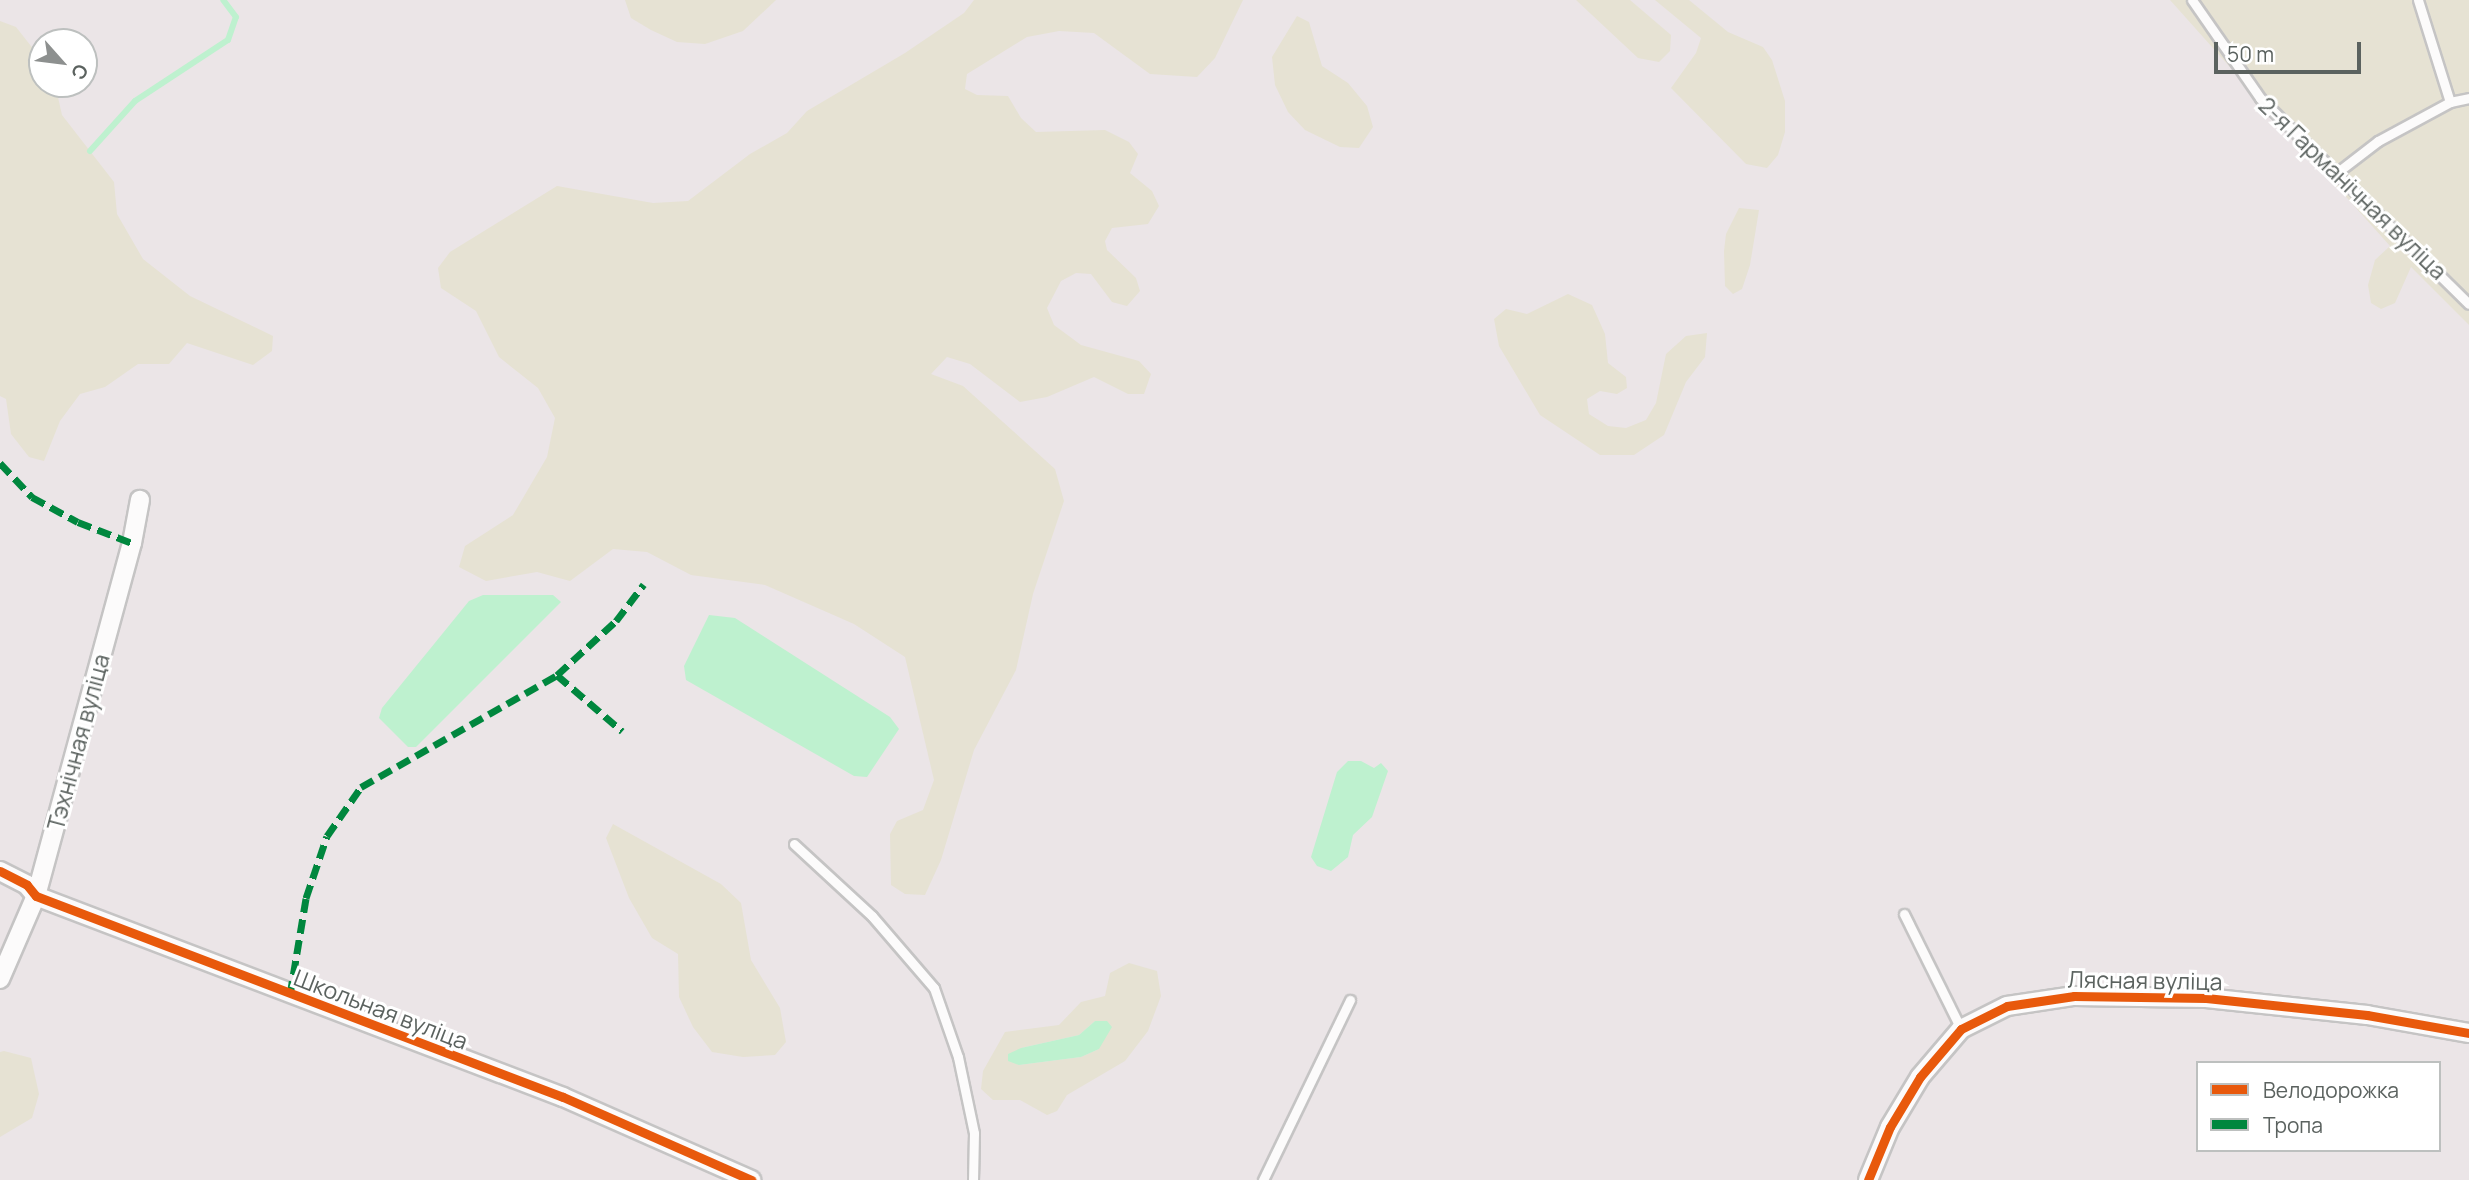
<!DOCTYPE html>
<html>
<head>
<meta charset="utf-8">
<style>
	body { margin:0 }
	#map { position:relative; width:2469px; height:1180px; overflow:hidden; background:#ebe5e7; font-family:Manrope,sans-serif }
	div>[style] { position:absolute }
	[style*='--x'] { left:calc(var(--x)*1px); top:calc(var(--y)*1px); width:calc(var(--w)*1px); rotate:calc(var(--a)*1deg) }
	.green>* { inset:0; background:#e6e2d3 }
	.water>* { inset:0; background:#bef1cf }
	.stream>* { height:6px; margin:-3px; padding:0 3px; transform-origin:3px; border-radius:3px; background:#bef1cf }
	.roads { filter:drop-shadow(2px 0 #c5c4c4) drop-shadow(-2px 0 #c5c4c4) drop-shadow(0 2px #c5c4c4) drop-shadow(0 -2px #c5c4c4) }
	.lane>* { height:9px; margin:-4.5px; padding:0 4.5px; transform-origin:4.5px; border-radius:4.5px; background:#fcfbfb }
	.street>* { height:18px; margin:-9px; padding:0 9px; transform-origin:9px; border-radius:9px; background:#fcfbfb }
	.quiet>* { height:7px; margin-top:-3.5px; transform-origin:0; background:repeating-linear-gradient(90deg,#00873e 0 14px,transparent 0 21px) }
	.cycleway>* { height:9px; margin:-4.5px; padding:0 4.5px; transform-origin:4.5px; border-radius:4.5px; background:#e8590c }
	span { translate:-50% -50%; white-space:nowrap; text-align:center; line-height:1.15; -webkit-text-stroke:6px #fff; paint-order:stroke }
	.street-label { font-size:23px; color:#5b625f }
	.legend { position:absolute; left:2196px; top:1061px; width:245px; height:91px; box-sizing:border-box; background:#fff; border:2px solid #bdc0bf; margin:0; padding:9px 12px; list-style:none; font-size:21px; color:#5b625f }
	.legend li { display:flex; align-items:center; gap:14px; height:35px }
	.legend b { width:35px; border:2px solid #bdc0bf }
	.north { position:absolute; left:28px; top:28px; width:70px; height:70px; box-sizing:border-box; background:#fff; border:2px solid #bdc0bf; border-radius:50%; rotate:118deg; font-size:19px; font-weight:700; line-height:28px; text-align:center; color:#5b625f }
	.north::after { content:''; display:block; margin:auto; width:24px; height:32px; background:#8d908f; clip-path:polygon(50% 0,100% 100%,50% 72%,0 100%) }
	.scale { position:absolute; left:2214px; top:42px; width:147px; height:32px; box-sizing:border-box; border:4px solid #5b625f; border-top:0; padding-left:9px; font-size:21px; line-height:24px; white-space:nowrap; color:#5b625f; -webkit-text-stroke:5px #fff; paint-order:stroke }
</style>
</head>
<body>
<div id="map">
	<div class="green">
		<div style="clip-path:polygon(625px 0,776px 0,743px 31px,705px 44px,677px 42px,651px 30px,631px 18px)"></div>
		<div style="clip-path:polygon(974px 0,1243px 0,1215px 58px,1197px 77px,1150px 74px,1094px 33px,1059px 31px,1027px 37px,967px 74px,965px 89px,977px 95px,1008px 96px,1021px 118px,1036px 132px,1105px 130px,1129px 142px,1138px 154px,1130px 173px,1152px 191px,1159px 206px,1148px 224px,1112px 228px,1105px 241px,1107px 250px,1136px 278px,1140px 291px,1127px 306px,1112px 302px,1091px 274px,1076px 273px,1061px 281px,1047px 308px,1054px 325px,1081px 345px,1139px 361px,1151px 374px,1144px 394px,1128px 394px,1094px 377px,1047px 397px,1020px 402px,970px 364px,947px 357px,931px 374px,963px 386px,1055px 469px,1064px 501px,1033px 594px,1016px 670px,974px 750px,941px 860px,925px 895px,905px 894px,891px 885px,890px 834px,897px 821px,923px 810px,934px 780px,905px 657px,854px 624px,765px 585px,691px 575px,647px 552px,613px 549px,570px 581px,537px 572px,486px 581px,459px 567px,465px 546px,513px 515px,547px 457px,555px 418px,538px 388px,499px 357px,476px 311px,441px 288px,438px 268px,450px 252px,557px 186px,653px 203px,688px 201px,750px 154px,787px 133px,807px 111px,905px 53px,964px 13px)"></div>
		<div style="clip-path:polygon(1576px 0,1630px 0,1671px 35px,1670px 51px,1659px 62px,1638px 58px)"></div>
		<div style="clip-path:polygon(1655px 0,1689px 0,1728px 32px,1763px 47px,1772px 60px,1785px 101px,1785px 132px,1778px 155px,1767px 168px,1746px 164px,1671px 88px,1696px 53px,1701px 38px)"></div>
		<div style="clip-path:polygon(2170px 0,2469px 0,2469px 325px,2411px 267px,2395px 303px,2381px 309px,2371px 303px,2368px 285px,2375px 260px,2390px 246px)"></div>
		<div style="clip-path:polygon(1297px 16px,1309px 22px,1322px 66px,1348px 83px,1367px 106px,1373px 127px,1359px 148px,1340px 147px,1305px 130px,1288px 112px,1275px 85px,1272px 57px)"></div>
		<div style="clip-path:polygon(0 21px,16px 27px,42px 60px,42px 84px,55px 84px,62px 115px,114px 182px,117px 214px,143px 259px,190px 296px,273px 336px,272px 351px,253px 365px,187px 343px,169px 364px,138px 364px,105px 387px,80px 394px,60px 421px,44px 461px,29px 457px,11px 434px,6px 399px,0 396px)"></div>
		<div style="clip-path:polygon(1739px 208px,1759px 210px,1750px 265px,1742px 289px,1733px 294px,1725px 286px,1724px 251px,1726px 234px)"></div>
		<div style="clip-path:polygon(1568px 294px,1592px 305px,1605px 334px,1608px 363px,1626px 377px,1627px 388px,1617px 394px,1600px 391px,1587px 399px,1589px 414px,1608px 426px,1626px 428px,1646px 420px,1656px 403px,1666px 354px,1686px 336px,1707px 333px,1705px 357px,1686px 382px,1664px 435px,1634px 455px,1600px 455px,1540px 415px,1499px 346px,1494px 319px,1506px 309px,1527px 314px)"></div>
		<div style="clip-path:polygon(613px 824px,721px 884px,741px 903px,751px 960px,780px 1008px,786px 1042px,775px 1055px,743px 1057px,712px 1052px,693px 1027px,679px 997px,678px 954px,652px 938px,629px 898px,606px 838px)"></div>
		<div style="clip-path:polygon(evenodd,1129px 963px,1157px 971px,1161px 996px,1148px 1031px,1125px 1061px,1067px 1095px,1057px 1111px,1047px 1115px,1020px 1100px,993px 1100px,981px 1089px,983px 1071px,1005px 1032px,1059px 1025px,1081px 1002px,1105px 996px,1110px 973px,1129px 963px,1095px 1021px,1099px 1049px,1081px 1057px,1019px 1065px,1021px 1048px,1079px 1035px,1095px 1021px)"></div>
		<div style="clip-path:polygon(4px 1051px,31px 1058px,39px 1094px,32px 1118px,0 1137px,0 1052px)"></div>
	</div>
	<div class="water">
		<div style="clip-path:polygon(483px 595px,553px 595px,561px 602px,416px 747px,408px 747px,379px 718px,382px 708px,469px 601px)"></div>
		<div style="clip-path:polygon(709px 615px,735px 618px,890px 717px,899px 729px,867px 777px,854px 776px,686px 680px,684px 666px)"></div>
		<div style="clip-path:polygon(1348px 761px,1361px 761px,1374px 768px,1381px 763px,1388px 771px,1372px 817px,1353px 835px,1348px 857px,1331px 871px,1317px 866px,1311px 857px,1337px 772px)"></div>
		<div style="clip-path:polygon(1095px 1021px,1107px 1021px,1112px 1027px,1099px 1049px,1081px 1057px,1019px 1065px,1008px 1061px,1008px 1054px,1021px 1048px,1079px 1035px)"></div>
	</div>
	<div class="stream">
		<div style="--x:90;--y:151;--w:67;--a:-48"></div>
		<div style="--x:135;--y:101;--w:111;--a:-33.3"></div>
		<div style="--x:228;--y:40;--w:24;--a:-71"></div>
		<div style="--x:236;--y:17;--w:21;--a:-127"></div>
	</div>
	<div class="roads">
		<div class="lane">
			<div style="--x:2192;--y:0;--w:119;--a:55.2"></div>
			<div style="--x:2260;--y:98;--w:293;--a:44.6"></div>
			<div style="--x:2418;--y:0;--w:107;--a:72.6"></div>
			<div style="--x:2339;--y:171;--w:49;--a:-37.6"></div>
			<div style="--x:2378;--y:141;--w:82;--a:-28.4"></div>
			<div style="--x:2450;--y:102;--w:19;--a:-12"></div>
			<div style="--x:794;--y:844;--w:106;--a:42.7"></div>
			<div style="--x:872;--y:916;--w:95;--a:49.3"></div>
			<div style="--x:934;--y:988;--w:73;--a:70.8"></div>
			<div style="--x:958;--y:1057;--w:78;--a:78.1"></div>
			<div style="--x:974;--y:1133;--w:47;--a:91.2"></div>
			<div style="--x:1904;--y:914;--w:128;--a:63.6"></div>
			<div style="--x:1263;--y:1180;--w:200;--a:-64.2"></div>
		</div>
		<div class="street">
			<div style="--x:0;--y:871;--w:30;--a:27"></div>
			<div style="--x:27;--y:885;--w:14;--a:51"></div>
			<div style="--x:36;--y:896;--w:564;--a:20.88"></div>
			<div style="--x:563;--y:1097;--w:206;--a:23.8"></div>
			<div style="--x:0;--y:979;--w:90;--a:-66.6"></div>
			<div style="--x:36;--y:896;--w:366;--a:-74.8"></div>
			<div style="--x:132;--y:543;--w:44;--a:-79.5"></div>
			<div style="--x:1868;--y:1180;--w:57;--a:-67.5"></div>
			<div style="--x:1890;--y:1127;--w:58;--a:-59"></div>
			<div style="--x:1920;--y:1077;--w:63;--a:-49.5"></div>
			<div style="--x:1961;--y:1029;--w:51;--a:-26.6"></div>
			<div style="--x:2007;--y:1006;--w:68;--a:-8.5"></div>
			<div style="--x:2074;--y:996;--w:132;--a:0.9"></div>
			<div style="--x:2206;--y:998;--w:162;--a:6"></div>
			<div style="--x:2367;--y:1015;--w:104;--a:10"></div>
		</div>
	</div>
	<div class="quiet">
		<div style="--x:0;--y:463;--w:47;--a:46.7"></div>
		<div style="--x:32;--y:497;--w:52;--a:28.5"></div>
		<div style="--x:78;--y:522;--w:58;--a:21.3"></div>
		<div style="--x:557;--y:675;--w:86;--a:40.7"></div>
		<div style="--x:290;--y:995;--w:98;--a:-80.6"></div>
		<div style="--x:306;--y:898;--w:65;--a:-71.3"></div>
		<div style="--x:327;--y:836;--w:60;--a:-55.2"></div>
		<div style="--x:361;--y:787;--w:226;--a:-29.7"></div>
		<div style="--x:557;--y:675;--w:80;--a:-42.5"></div>
		<div style="--x:616;--y:621;--w:46;--a:-52.9"></div>
	</div>
	<div class="cycleway">
		<div style="--x:0;--y:871;--w:30;--a:27"></div>
		<div style="--x:27;--y:885;--w:14;--a:51"></div>
		<div style="--x:36;--y:896;--w:564;--a:20.88"></div>
		<div style="--x:563;--y:1097;--w:206;--a:23.8"></div>
		<div style="--x:1868;--y:1180;--w:57;--a:-67.5"></div>
		<div style="--x:1890;--y:1127;--w:58;--a:-59"></div>
		<div style="--x:1920;--y:1077;--w:63;--a:-49.5"></div>
		<div style="--x:1961;--y:1029;--w:51;--a:-26.6"></div>
		<div style="--x:2007;--y:1006;--w:68;--a:-8.5"></div>
		<div style="--x:2074;--y:996;--w:132;--a:0.9"></div>
		<div style="--x:2206;--y:998;--w:162;--a:6"></div>
		<div style="--x:2367;--y:1015;--w:104;--a:10"></div>
	</div>
	<div class="street-label">
		<span style="left:2353px;top:188px;rotate:44deg">2-я Гарманічная вуліца</span>
		<span style="left:78px;top:742px;rotate:-75deg">Тэхнічная вуліца</span>
		<span style="left:2145px;top:980px;rotate:1deg">Лясная вуліца</span>
		<span style="left:381px;top:1009px;rotate:21deg">Школьная вуліца</span>
	</div>
	<ul class="legend">
	<li><b style="height:9px;background:#e8590c"></b>Велодорожка</li>
	<li><b style="height:9px;background:#00873e"></b>Тропа</li>
	</ul>
	<div class="north">С</div>
	<div class="scale">50 m</div>
</div>
</body>
</html>
